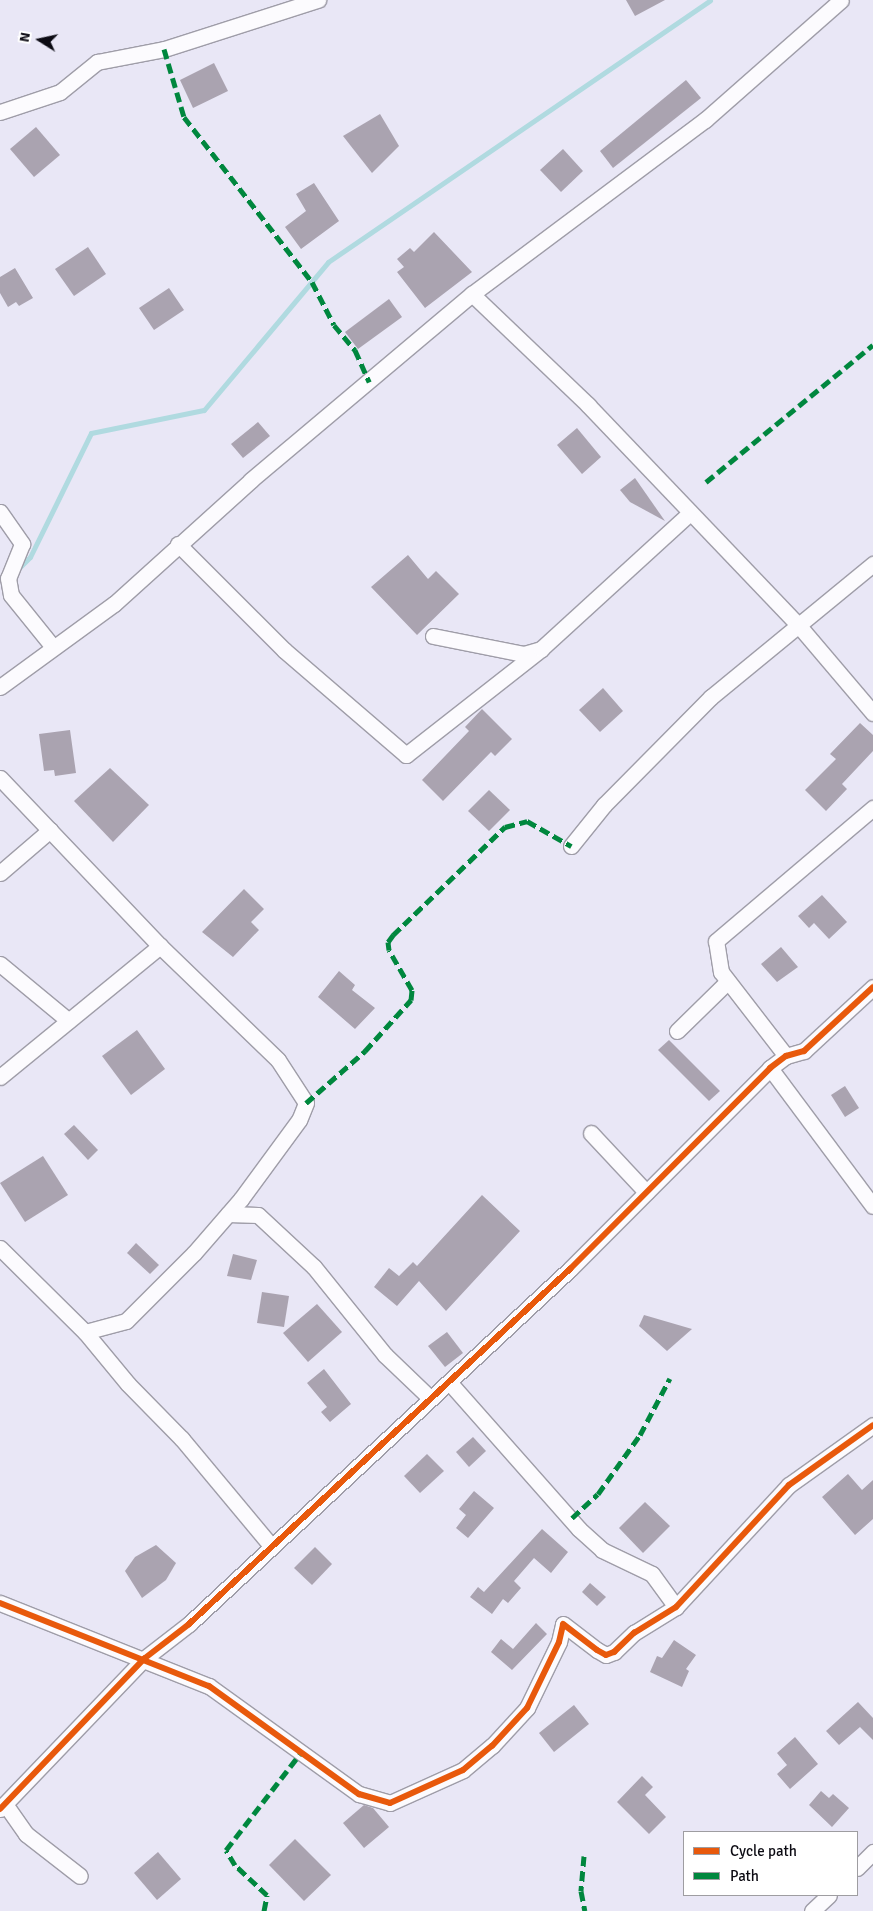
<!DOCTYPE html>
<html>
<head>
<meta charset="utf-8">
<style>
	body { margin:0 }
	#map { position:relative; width:873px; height:1911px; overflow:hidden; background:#e9e7f6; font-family:Signika,sans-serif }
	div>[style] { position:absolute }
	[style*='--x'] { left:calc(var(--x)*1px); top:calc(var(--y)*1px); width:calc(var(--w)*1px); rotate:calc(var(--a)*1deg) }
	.stream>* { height:5px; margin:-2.5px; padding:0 2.5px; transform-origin:2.5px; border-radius:2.5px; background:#b0dae0 }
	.building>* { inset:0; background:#aaa3b0 }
	.roads { filter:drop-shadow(1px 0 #9f9da8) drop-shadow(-1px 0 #9f9da8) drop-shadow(0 1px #9f9da8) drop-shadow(0 -1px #9f9da8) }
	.street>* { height:15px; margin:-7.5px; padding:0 7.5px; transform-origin:7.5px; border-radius:7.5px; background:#fcfbfe }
	.quiet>* { height:5px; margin-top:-2.5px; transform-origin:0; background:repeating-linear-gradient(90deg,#00873e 0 10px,transparent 0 15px) }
	.cycleway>* { height:6px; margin:-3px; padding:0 3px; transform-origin:3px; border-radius:3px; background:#e8590c }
	span { translate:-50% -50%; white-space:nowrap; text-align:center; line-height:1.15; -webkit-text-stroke:4px #fff; paint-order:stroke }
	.legend { position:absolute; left:683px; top:1831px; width:175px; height:65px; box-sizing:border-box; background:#fff; border:1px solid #9e9da1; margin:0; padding:6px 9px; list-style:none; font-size:15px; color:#0c0b13 }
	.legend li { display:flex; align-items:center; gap:10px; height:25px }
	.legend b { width:25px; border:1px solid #9e9da1 }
	.north { position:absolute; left:15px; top:15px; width:50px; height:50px; -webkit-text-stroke:4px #fff; paint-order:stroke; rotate:280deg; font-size:14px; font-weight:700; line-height:20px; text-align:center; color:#0c0b13 }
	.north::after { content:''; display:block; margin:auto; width:18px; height:22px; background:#0c0b13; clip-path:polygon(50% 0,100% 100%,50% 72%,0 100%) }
</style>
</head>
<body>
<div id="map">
	<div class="stream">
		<div style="--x:18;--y:569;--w:17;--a:-45"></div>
		<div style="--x:30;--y:557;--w:138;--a:-63.8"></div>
		<div style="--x:91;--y:433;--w:115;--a:-11.5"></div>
		<div style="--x:204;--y:410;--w:193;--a:-50"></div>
		<div style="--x:328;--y:262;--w:463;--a:-34.4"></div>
	</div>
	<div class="building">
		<div style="clip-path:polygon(626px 0,665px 0,635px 16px)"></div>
		<div style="clip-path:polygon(214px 63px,228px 91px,193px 108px,180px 80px)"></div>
		<div style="clip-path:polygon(686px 80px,701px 98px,613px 168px,600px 151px)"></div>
		<div style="clip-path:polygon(380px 114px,399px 146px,372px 173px,343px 136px)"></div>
		<div style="clip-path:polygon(36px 127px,60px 155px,34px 177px,10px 149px)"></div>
		<div style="clip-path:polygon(563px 149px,583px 171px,561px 192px,540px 170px)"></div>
		<div style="clip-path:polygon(314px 183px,339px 221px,301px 249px,285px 227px,306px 211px,296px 194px)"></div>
		<div style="clip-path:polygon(434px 232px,472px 272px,425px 308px,397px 272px,404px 267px,397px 259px,410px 248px,414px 252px)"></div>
		<div style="clip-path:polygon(88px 247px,106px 274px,74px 296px,55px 269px)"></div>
		<div style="clip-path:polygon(15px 268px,33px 298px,19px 306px,16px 302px,8px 307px,0 293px,0 277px)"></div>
		<div style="clip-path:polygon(169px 288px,184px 310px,154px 330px,139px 308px)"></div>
		<div style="clip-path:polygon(389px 299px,402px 317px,358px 349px,345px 332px)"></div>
		<div style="clip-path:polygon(258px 422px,270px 436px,243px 458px,231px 444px)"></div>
		<div style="clip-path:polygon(577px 428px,601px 457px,582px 474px,557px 445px)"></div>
		<div style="clip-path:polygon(635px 478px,665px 521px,630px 502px,620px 490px)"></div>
		<div style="clip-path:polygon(408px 555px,428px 579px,436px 571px,459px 594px,417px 635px,371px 587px)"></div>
		<div style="clip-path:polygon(603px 688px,623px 711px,600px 732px,579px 710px)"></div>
		<div style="clip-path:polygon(482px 709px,512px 739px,495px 756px,491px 752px,443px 801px,422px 780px,469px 731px,465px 727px)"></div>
		<div style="clip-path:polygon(860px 723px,873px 735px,873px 751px,842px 784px,847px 789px,826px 811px,805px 790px,836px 759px,830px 754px)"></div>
		<div style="clip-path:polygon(70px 730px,76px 773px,55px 776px,54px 770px,44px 771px,39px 734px)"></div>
		<div style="clip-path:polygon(110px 768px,149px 805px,113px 842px,74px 801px)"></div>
		<div style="clip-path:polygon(489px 790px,510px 810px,489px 831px,468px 811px)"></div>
		<div style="clip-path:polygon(244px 889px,264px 909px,251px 922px,259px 930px,233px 957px,202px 932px)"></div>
		<div style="clip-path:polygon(822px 895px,847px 922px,829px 939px,814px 923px,809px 928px,798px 916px)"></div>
		<div style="clip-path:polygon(781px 947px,798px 967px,777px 982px,761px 964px)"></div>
		<div style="clip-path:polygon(339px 971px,355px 985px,352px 990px,375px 1008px,355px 1029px,318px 997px)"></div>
		<div style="clip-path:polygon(137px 1030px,165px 1069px,131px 1095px,102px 1056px)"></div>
		<div style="clip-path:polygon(669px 1040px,720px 1091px,709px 1101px,658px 1050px)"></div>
		<div style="clip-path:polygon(845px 1086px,859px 1108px,845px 1117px,831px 1095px)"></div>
		<div style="clip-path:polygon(74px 1125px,98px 1150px,88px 1160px,64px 1134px)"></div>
		<div style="clip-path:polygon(43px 1156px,68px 1195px,25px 1222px,0 1183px)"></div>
		<div style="clip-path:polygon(482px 1195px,520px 1231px,446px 1311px,419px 1281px,397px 1306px,374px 1287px,389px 1268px,399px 1276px,413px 1262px,417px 1266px)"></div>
		<div style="clip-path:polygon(136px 1243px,159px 1265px,150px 1274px,127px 1253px)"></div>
		<div style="clip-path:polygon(233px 1254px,257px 1260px,251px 1280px,227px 1276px)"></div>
		<div style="clip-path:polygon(262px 1292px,289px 1296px,284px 1327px,257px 1323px)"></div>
		<div style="clip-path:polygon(317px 1304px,342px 1332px,308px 1362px,283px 1333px)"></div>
		<div style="clip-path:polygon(644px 1315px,692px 1329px,667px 1351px,639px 1326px)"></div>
		<div style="clip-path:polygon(447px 1332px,463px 1353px,445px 1367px,428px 1346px)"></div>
		<div style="clip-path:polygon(324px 1369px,351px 1404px,330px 1422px,321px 1412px,327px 1407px,307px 1383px)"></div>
		<div style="clip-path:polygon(473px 1437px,486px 1451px,469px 1467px,456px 1452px)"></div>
		<div style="clip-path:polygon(427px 1454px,444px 1471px,420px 1493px,404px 1476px)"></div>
		<div style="clip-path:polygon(848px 1474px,862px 1490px,873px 1480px,873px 1519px,855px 1535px,822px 1497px)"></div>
		<div style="clip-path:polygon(474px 1491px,494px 1508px,468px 1538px,456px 1528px,466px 1515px,459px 1509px)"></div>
		<div style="clip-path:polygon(645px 1502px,670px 1526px,643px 1553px,619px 1528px)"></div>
		<div style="clip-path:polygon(542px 1529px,568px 1552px,551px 1573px,534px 1558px,514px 1581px,521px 1588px,508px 1603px,503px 1599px,492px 1614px,470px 1597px,478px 1587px,484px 1592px)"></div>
		<div style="clip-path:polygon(156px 1545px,176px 1563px,166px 1580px,142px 1598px,125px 1571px,135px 1557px)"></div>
		<div style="clip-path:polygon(315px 1547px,332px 1564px,312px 1585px,294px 1568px)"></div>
		<div style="clip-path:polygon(590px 1583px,606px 1597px,597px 1606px,582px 1592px)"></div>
		<div style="clip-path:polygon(536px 1623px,547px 1634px,512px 1670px,491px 1652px,501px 1639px,513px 1649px)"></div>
		<div style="clip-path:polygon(674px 1640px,696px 1655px,686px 1669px,689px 1671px,682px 1687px,650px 1672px,657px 1656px,662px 1658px)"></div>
		<div style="clip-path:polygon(858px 1702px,873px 1718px,873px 1740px,860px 1727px,839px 1745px,826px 1731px)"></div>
		<div style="clip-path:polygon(574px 1705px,589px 1724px,554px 1752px,539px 1733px)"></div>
		<div style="clip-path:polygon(795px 1737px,818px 1764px,790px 1789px,777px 1774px,787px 1765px,777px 1753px)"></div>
		<div style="clip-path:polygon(642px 1776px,653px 1787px,645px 1795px,666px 1817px,649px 1834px,617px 1802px)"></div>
		<div style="clip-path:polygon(821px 1791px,829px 1798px,833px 1794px,849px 1808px,832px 1827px,809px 1805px)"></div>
		<div style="clip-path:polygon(364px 1805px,373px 1808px,389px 1827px,364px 1848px,343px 1823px)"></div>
		<div style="clip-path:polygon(295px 1839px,331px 1875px,304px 1901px,269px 1865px)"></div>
		<div style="clip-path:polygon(158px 1852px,181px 1879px,157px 1900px,134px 1873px)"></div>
	</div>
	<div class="roads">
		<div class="street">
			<div style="--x:0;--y:112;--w:63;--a:-18.4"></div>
			<div style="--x:60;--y:92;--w:48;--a:-39"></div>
			<div style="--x:97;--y:62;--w:68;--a:-11"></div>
			<div style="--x:164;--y:49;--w:162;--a:-17.7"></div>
			<div style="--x:472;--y:294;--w:161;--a:43.7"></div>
			<div style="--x:588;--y:405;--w:307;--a:46.3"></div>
			<div style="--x:800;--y:627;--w:113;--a:49.7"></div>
			<div style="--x:0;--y:512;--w:39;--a:55"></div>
			<div style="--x:22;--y:544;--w:37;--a:112"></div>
			<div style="--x:8;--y:578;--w:17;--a:80"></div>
			<div style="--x:11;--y:595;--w:67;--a:51.1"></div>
			<div style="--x:178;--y:544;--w:150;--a:45"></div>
			<div style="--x:284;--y:650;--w:161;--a:40.7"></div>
			<div style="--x:406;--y:755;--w:172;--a:-38.1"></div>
			<div style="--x:433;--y:636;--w:93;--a:11.2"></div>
			<div style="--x:524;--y:654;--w:18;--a:-16"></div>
			<div style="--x:541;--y:649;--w:200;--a:-42.4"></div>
			<div style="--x:0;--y:687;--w:141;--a:-36.1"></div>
			<div style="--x:114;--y:604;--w:185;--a:-42.1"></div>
			<div style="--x:251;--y:480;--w:289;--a:-40.1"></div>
			<div style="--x:472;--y:294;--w:291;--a:-36.8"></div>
			<div style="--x:705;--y:120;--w:181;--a:-41.4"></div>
			<div style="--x:0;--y:778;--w:232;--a:46.4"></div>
			<div style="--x:160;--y:946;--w:164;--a:44"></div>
			<div style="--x:278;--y:1060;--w:51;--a:56.9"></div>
			<div style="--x:306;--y:1103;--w:18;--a:112"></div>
			<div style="--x:299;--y:1120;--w:98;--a:126.3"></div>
			<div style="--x:241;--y:1199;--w:72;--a:131"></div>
			<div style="--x:194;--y:1253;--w:96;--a:135"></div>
			<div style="--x:126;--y:1321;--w:42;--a:165"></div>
			<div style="--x:571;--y:846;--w:53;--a:-51.2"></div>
			<div style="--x:604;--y:805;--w:152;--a:-45.3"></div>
			<div style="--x:711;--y:697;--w:210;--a:-39.4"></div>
			<div style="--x:0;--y:873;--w:66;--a:-40.7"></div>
			<div style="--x:0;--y:964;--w:89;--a:39.6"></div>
			<div style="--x:677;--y:1031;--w:71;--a:-44.4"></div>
			<div style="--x:786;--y:1056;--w:106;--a:-127.7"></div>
			<div style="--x:721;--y:972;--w:31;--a:-99"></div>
			<div style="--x:716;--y:941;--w:206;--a:-40.3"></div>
			<div style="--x:770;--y:1068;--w:172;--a:53.3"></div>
			<div style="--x:0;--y:1077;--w:207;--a:-39.3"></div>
			<div style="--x:591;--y:1133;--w:81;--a:47"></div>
			<div style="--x:228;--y:1214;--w:30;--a:2"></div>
			<div style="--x:258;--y:1215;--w:76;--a:42.9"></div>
			<div style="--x:314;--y:1267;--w:113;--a:51.1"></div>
			<div style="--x:385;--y:1355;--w:62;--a:43.7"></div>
			<div style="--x:0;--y:1248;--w:120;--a:44.7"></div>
			<div style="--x:85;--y:1332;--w:67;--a:50.4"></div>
			<div style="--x:128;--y:1384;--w:77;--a:45.5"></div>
			<div style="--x:182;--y:1439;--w:139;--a:50.2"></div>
			<div style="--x:449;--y:1382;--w:196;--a:48.5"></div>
			<div style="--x:579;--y:1529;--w:31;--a:42"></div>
			<div style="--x:602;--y:1550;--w:55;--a:25.6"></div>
			<div style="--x:652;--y:1574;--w:41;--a:54"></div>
			<div style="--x:0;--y:1603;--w:225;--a:21.7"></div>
			<div style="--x:209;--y:1686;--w:185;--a:35.8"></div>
			<div style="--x:359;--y:1794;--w:32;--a:16"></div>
			<div style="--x:390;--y:1803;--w:80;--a:-24.3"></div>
			<div style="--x:463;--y:1770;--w:38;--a:-40"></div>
			<div style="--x:492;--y:1746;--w:52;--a:-47.4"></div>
			<div style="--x:527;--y:1708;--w:73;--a:-64.1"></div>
			<div style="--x:559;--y:1642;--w:18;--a:-77"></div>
			<div style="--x:563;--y:1624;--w:43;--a:37.4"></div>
			<div style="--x:597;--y:1650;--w:10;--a:29"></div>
			<div style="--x:606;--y:1655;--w:9;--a:-21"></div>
			<div style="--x:614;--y:1652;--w:28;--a:-44"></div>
			<div style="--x:634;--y:1633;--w:49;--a:-31.8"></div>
			<div style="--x:676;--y:1607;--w:166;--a:-47.2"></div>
			<div style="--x:789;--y:1485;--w:103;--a:-35.5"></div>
			<div style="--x:5;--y:1804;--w:37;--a:55"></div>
			<div style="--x:26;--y:1834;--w:68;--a:37.9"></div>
			<div style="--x:0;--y:1809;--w:209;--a:-46.2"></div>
			<div style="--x:145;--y:1658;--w:56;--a:-37.7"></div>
			<div style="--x:189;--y:1624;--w:521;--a:-42.98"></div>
			<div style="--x:570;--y:1269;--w:284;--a:-45.1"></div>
			<div style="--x:770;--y:1068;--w:20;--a:-37"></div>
			<div style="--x:786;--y:1056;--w:19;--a:-16"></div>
			<div style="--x:804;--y:1051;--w:94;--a:-42.8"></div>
			<div style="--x:857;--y:1868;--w:23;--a:-45"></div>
			<div style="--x:812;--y:1911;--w:23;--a:-43"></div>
		</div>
	</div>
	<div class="quiet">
		<div style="--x:164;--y:49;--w:71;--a:73.6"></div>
		<div style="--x:184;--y:117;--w:209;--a:52.2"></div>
		<div style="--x:312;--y:282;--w:48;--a:62.9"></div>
		<div style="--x:334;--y:325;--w:33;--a:50"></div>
		<div style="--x:355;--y:350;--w:35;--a:66"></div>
		<div style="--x:706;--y:482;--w:216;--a:-39.4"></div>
		<div style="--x:306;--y:1103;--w:79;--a:-41.4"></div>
		<div style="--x:365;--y:1051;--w:69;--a:-48"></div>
		<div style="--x:411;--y:1000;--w:10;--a:-84"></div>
		<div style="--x:412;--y:990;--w:46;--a:-119.9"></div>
		<div style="--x:389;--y:950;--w:8;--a:-97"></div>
		<div style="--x:388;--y:942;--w:9;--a:-54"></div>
		<div style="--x:393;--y:935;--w:156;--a:-44"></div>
		<div style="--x:505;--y:827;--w:23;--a:-15"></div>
		<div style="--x:527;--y:821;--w:51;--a:29.6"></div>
		<div style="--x:572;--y:1518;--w:35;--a:-43"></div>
		<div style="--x:598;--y:1494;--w:72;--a:-54.6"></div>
		<div style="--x:640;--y:1435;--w:64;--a:-62.2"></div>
		<div style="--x:584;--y:1856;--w:35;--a:95"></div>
		<div style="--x:581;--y:1891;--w:20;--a:79"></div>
		<div style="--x:264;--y:1911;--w:16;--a:-79"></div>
		<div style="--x:267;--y:1895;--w:44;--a:-136.8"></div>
		<div style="--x:235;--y:1865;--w:17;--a:-121"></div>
		<div style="--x:226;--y:1850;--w:121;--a:-52.4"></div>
	</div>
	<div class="cycleway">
		<div style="--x:0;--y:1603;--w:225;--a:21.7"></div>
		<div style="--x:209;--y:1686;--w:185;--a:35.8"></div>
		<div style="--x:359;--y:1794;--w:32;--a:16"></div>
		<div style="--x:390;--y:1803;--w:80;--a:-24.3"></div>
		<div style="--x:463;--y:1770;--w:38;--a:-40"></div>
		<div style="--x:492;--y:1746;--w:52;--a:-47.4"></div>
		<div style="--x:527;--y:1708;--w:73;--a:-64.1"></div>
		<div style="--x:559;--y:1642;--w:18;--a:-77"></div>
		<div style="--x:563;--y:1624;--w:43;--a:37.4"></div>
		<div style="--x:597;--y:1650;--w:10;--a:29"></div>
		<div style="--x:606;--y:1655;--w:9;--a:-21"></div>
		<div style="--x:614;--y:1652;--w:28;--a:-44"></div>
		<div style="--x:634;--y:1633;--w:49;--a:-31.8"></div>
		<div style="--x:676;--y:1607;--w:166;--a:-47.2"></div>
		<div style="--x:789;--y:1485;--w:103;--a:-35.5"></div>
		<div style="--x:0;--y:1809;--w:209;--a:-46.2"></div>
		<div style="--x:145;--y:1658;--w:56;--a:-37.7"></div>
		<div style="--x:189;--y:1624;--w:521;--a:-42.98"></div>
		<div style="--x:570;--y:1269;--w:284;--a:-45.1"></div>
		<div style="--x:770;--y:1068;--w:20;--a:-37"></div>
		<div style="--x:786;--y:1056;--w:19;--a:-16"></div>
		<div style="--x:804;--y:1051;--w:94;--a:-42.8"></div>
	</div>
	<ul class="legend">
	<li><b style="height:6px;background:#e8590c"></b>Cycle path</li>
	<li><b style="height:6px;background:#00873e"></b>Path</li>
	</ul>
	<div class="north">N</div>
</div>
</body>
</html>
